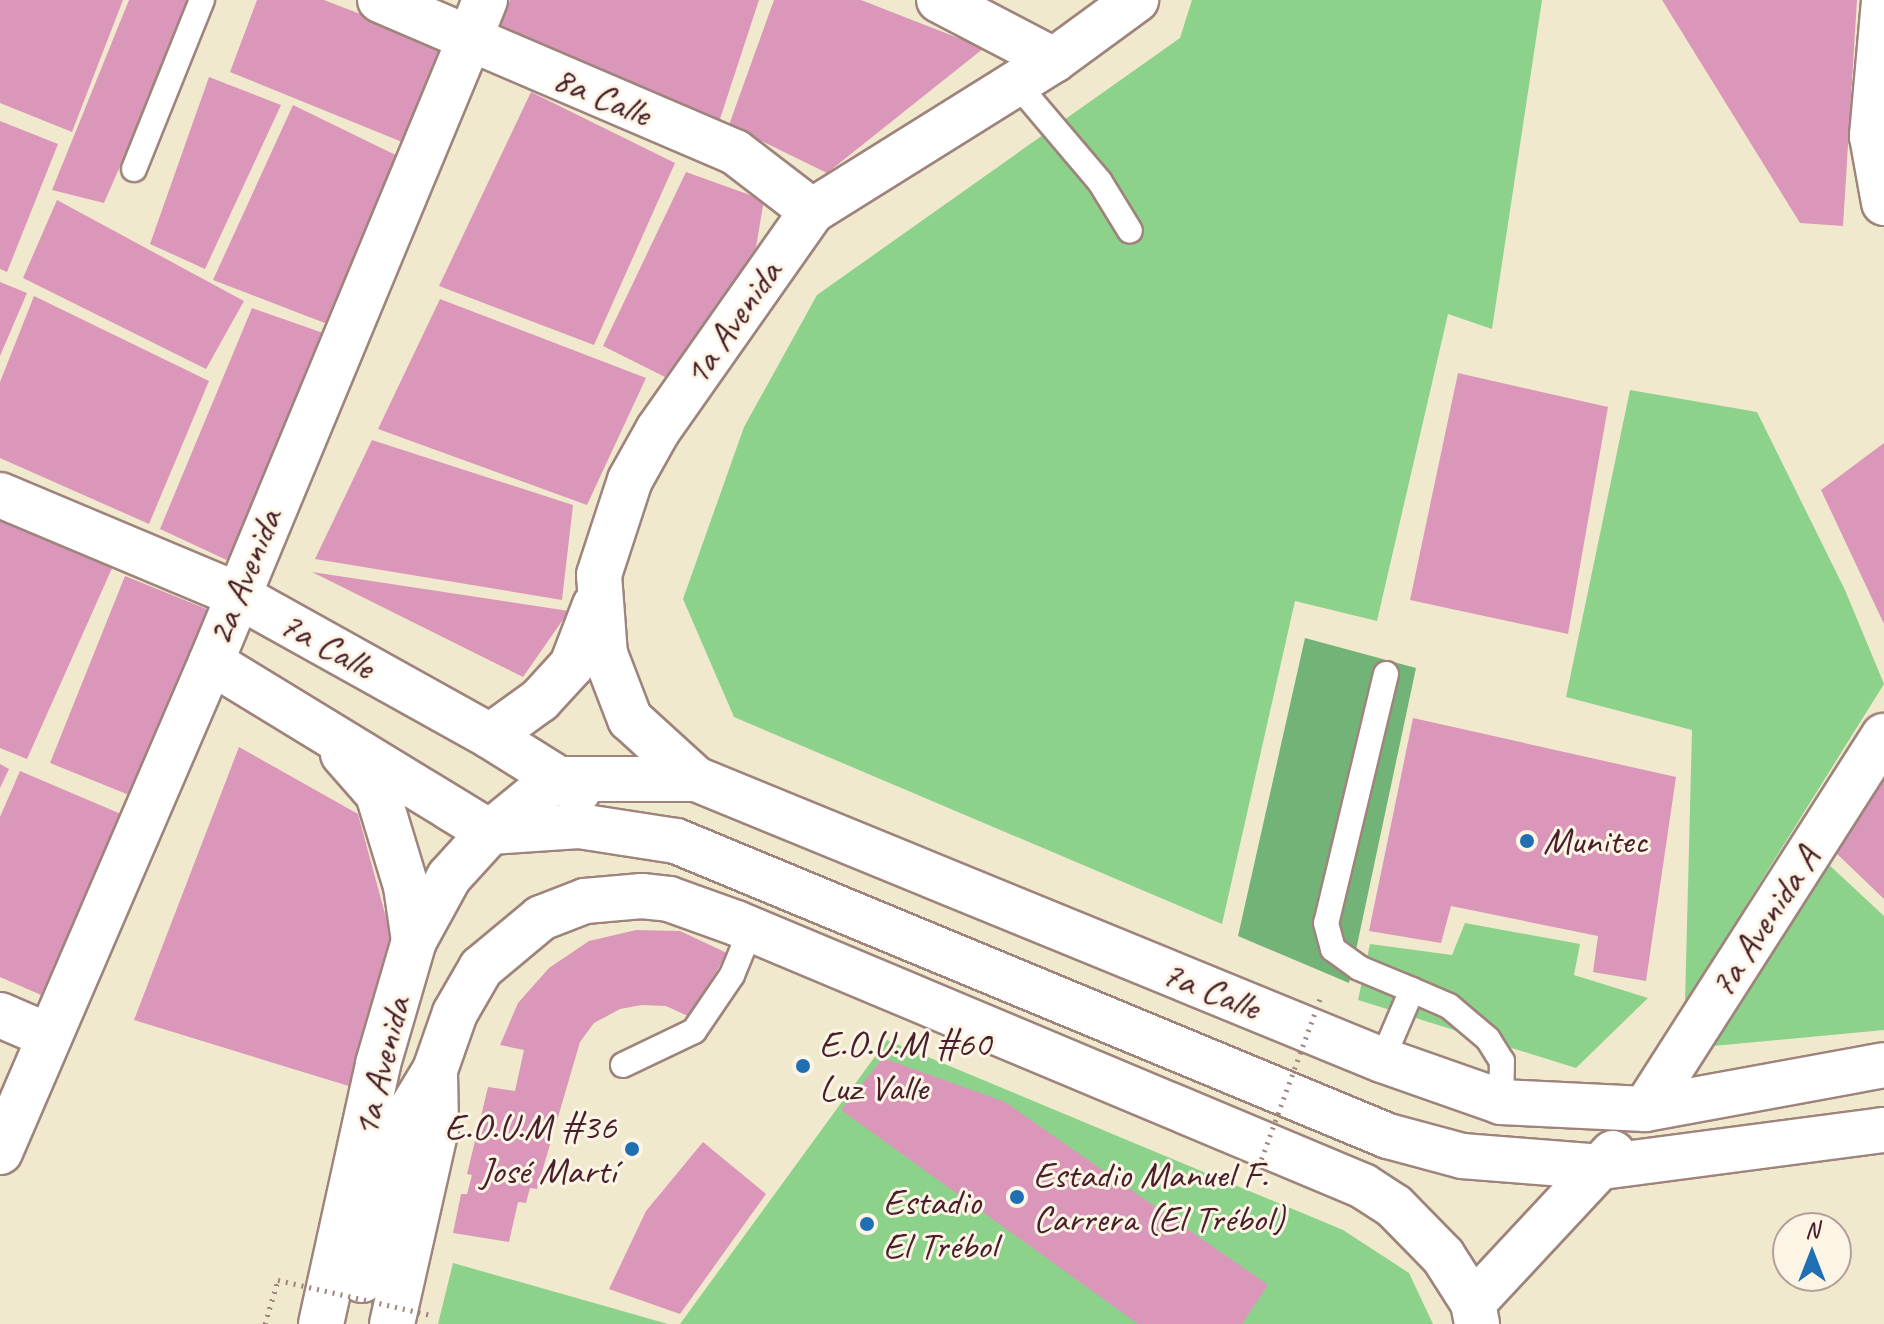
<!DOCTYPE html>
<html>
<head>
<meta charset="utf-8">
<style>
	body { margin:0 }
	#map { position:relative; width:1884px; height:1324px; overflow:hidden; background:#f1e9cd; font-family:Caveat,sans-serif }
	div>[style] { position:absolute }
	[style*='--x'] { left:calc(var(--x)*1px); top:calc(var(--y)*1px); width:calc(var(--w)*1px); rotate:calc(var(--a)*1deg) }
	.green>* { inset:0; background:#8dd28b }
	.forest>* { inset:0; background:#72b477 }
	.building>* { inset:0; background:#db97ba }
	.path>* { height:5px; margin-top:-2.5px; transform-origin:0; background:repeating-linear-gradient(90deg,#9e847c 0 2px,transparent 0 8px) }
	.roads { filter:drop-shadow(2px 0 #9e847c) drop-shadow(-2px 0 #9e847c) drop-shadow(0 2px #9e847c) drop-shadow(0 -2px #9e847c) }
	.service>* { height:24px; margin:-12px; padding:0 12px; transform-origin:12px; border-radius:12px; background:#fff }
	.minor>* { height:44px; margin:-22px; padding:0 22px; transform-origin:22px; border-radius:22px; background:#fff }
	.secondary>* { height:44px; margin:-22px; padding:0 22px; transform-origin:22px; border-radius:22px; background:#fff }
	.path-bridge>* { height:5px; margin-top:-2.5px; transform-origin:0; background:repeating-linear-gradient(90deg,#9e847c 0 2px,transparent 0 8px) }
	.dots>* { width:22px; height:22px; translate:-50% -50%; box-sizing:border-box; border:4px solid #fcf5e5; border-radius:50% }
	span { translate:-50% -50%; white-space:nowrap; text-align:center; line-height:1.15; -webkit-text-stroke:6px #fcf5e5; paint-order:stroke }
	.street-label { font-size:38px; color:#4a1f2b }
	.poi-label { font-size:38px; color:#4a1f2b }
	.left { translate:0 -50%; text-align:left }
	.right { translate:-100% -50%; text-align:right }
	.north { position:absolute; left:1772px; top:1212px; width:80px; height:80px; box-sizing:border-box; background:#fcf5e5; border:2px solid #b59f9b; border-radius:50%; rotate:0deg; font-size:22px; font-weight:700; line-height:32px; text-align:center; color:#4a1f2b }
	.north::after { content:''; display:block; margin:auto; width:28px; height:36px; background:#1f6fb2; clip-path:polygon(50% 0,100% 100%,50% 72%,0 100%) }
</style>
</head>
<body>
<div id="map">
	<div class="green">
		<div style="clip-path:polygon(1192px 0,1542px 0,1492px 329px,1448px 314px,1377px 621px,1295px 601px,1222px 924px,734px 717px,683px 599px,744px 427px,817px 295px,1180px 38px)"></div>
		<div style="clip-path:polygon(1630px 390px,1757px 412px,1845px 590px,1884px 684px,1685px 1003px,1692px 730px,1566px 697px)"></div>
		<div style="clip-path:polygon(1826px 862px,1884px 916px,1884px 1030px,1702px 1047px)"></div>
		<div style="clip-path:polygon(1465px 923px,1580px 944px,1574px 975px,1648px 998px,1576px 1068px,1358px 1000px,1370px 944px,1452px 955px)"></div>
		<div style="clip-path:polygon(887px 1040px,1343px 1230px,1409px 1273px,1433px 1324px,680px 1324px)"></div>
		<div style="clip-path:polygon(453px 1263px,668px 1324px,438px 1324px)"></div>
	</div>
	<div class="forest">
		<div style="clip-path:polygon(1305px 638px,1416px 668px,1349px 983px,1238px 936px)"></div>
	</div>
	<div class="building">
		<div style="clip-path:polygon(0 0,123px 0,72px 132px,0 103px)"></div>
		<div style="clip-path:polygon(129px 0,193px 0,104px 203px,52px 190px)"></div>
		<div style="clip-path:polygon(257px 0,324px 0,456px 51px,407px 144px,230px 72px)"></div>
		<div style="clip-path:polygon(510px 0,759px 0,719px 122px,497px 28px)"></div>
		<div style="clip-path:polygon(774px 0,861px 0,984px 48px,827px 173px,729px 125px)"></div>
		<div style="clip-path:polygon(1662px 0,1857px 0,1843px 226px,1800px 223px)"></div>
		<div style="clip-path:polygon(209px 77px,281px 105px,205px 269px,150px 244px)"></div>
		<div style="clip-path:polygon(531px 92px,675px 163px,594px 345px,439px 286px)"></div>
		<div style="clip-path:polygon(293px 105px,410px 162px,330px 325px,213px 280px)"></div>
		<div style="clip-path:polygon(0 121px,58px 144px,7px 272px,0 269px)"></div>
		<div style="clip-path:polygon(686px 172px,764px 200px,756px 247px,679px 384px,603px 346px)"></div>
		<div style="clip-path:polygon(57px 200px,244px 301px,206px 369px,23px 278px)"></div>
		<div style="clip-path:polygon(0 282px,27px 293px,0 356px)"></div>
		<div style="clip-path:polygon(34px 296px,209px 381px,149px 524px,0 458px,0 382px)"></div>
		<div style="clip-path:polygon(440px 299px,646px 378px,587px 505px,378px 429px)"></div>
		<div style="clip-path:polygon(252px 308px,329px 335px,231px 562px,160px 529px)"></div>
		<div style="clip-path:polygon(1458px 373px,1608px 407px,1568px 634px,1410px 600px)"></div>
		<div style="clip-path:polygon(372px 440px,573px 505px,562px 600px,315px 559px)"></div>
		<div style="clip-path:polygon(1884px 443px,1884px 624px,1821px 490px)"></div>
		<div style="clip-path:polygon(0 518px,113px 566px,27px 759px,0 748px)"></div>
		<div style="clip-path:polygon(312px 572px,569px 611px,523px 677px)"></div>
		<div style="clip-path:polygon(125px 576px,209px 610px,134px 797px,50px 763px)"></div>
		<div style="clip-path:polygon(1413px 718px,1676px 777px,1646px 981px,1593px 972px,1598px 936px,1451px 906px,1441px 943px,1369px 931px)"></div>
		<div style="clip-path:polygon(239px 747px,358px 814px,391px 936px,352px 1087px,134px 1020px)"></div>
		<div style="clip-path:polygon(0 764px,9px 769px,0 788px)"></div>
		<div style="clip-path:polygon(20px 771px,121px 814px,41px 995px,0 977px,0 817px)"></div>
		<div style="clip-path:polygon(1884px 771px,1884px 899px,1833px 850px)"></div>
		<div style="clip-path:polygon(636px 930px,680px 931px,727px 953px,690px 1017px,666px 1006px,642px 1005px,620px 1009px,594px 1023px,580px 1042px,537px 1189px,530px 1188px,526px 1203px,518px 1202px,509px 1242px,453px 1233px,461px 1194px,467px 1194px,472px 1175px,467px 1174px,488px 1087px,515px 1091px,524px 1050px,500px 1045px,518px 1003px,549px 968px,589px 941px)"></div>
		<div style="clip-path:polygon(883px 1058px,1005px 1102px,1268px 1285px,1242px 1324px,1138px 1324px,841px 1110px)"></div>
		<div style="clip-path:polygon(703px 1142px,766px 1194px,680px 1314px,609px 1289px,646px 1211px)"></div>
	</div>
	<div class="path">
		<div style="--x:265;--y:1324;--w:46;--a:-73.5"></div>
	</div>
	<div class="roads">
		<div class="service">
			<div style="--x:1017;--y:84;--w:128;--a:49.7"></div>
			<div style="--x:1100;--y:182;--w:57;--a:58.5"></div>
			<div style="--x:134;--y:169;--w:182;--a:-68.1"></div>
			<div style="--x:1386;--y:674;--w:256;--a:103.5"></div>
			<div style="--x:1326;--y:923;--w:27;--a:75"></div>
			<div style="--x:1333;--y:949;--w:32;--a:36"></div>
			<div style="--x:1359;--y:968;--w:57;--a:22.5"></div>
			<div style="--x:1382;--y:1060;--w:76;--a:-66.8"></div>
			<div style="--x:1412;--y:990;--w:40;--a:23.4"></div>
			<div style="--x:1449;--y:1006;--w:51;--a:40.2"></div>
			<div style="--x:1488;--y:1039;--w:26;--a:58"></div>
			<div style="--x:1502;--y:1061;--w:41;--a:91.4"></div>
			<div style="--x:623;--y:1065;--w:79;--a:-25.6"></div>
			<div style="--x:694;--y:1031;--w:68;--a:-55.8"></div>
			<div style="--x:732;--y:975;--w:50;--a:-67.6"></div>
		</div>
		<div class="minor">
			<div style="--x:939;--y:0;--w:130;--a:27.6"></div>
			<div style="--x:1884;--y:1;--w:136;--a:95.1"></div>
			<div style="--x:1872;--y:136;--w:68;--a:79.8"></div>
			<div style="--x:470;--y:38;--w:41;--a:-68.5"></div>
			<div style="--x:812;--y:211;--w:285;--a:-32"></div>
			<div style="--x:1054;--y:60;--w:102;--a:-36.2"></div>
			<div style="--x:0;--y:1015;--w:53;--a:23.2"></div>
			<div style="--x:1645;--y:1109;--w:443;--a:-57.4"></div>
			<div style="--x:0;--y:1152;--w:533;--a:-66.7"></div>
		</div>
		<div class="secondary">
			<div style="--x:380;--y:0;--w:386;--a:23.2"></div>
			<div style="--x:735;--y:152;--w:97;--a:37.5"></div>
			<div style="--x:812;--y:211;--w:268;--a:125.1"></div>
			<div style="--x:658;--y:430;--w:57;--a:119.2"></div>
			<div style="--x:630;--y:480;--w:100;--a:108.1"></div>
			<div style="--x:599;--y:575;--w:79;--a:85.7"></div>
			<div style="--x:605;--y:654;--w:70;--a:69"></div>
			<div style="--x:630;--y:719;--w:89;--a:42.3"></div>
			<div style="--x:470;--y:38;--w:676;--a:112.54"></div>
			<div style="--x:211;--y:662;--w:327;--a:31.4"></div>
			<div style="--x:490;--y:832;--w:89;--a:-3.9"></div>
			<div style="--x:579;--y:826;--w:98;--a:8.8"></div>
			<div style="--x:676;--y:841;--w:771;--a:22.51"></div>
			<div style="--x:1388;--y:1136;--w:77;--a:15.1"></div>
			<div style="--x:1462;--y:1156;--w:140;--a:4.5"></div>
			<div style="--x:1602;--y:1167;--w:284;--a:-7.5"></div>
			<div style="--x:0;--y:495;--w:255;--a:22.8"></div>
			<div style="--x:235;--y:594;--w:292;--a:29.1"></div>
			<div style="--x:490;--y:736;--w:104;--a:32"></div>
			<div style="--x:490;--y:736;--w:62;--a:-35.8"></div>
			<div style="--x:540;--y:700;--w:47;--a:-47.6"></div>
			<div style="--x:572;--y:665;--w:64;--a:-69"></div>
			<div style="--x:343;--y:754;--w:53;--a:48.8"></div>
			<div style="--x:378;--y:794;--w:96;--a:73.1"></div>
			<div style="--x:406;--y:886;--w:56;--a:81.7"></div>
			<div style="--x:362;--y:1280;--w:159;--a:-75.8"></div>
			<div style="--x:401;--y:1126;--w:66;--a:-58.7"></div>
			<div style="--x:435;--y:1070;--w:60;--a:-70.7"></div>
			<div style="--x:455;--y:1013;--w:52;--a:-60"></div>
			<div style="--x:481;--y:968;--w:78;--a:-39.8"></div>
			<div style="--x:541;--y:918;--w:47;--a:-21.1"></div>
			<div style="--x:585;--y:901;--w:57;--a:-5"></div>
			<div style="--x:642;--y:896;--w:27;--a:6"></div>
			<div style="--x:669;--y:899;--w:71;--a:19.7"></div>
			<div style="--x:736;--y:923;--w:680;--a:22.76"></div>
			<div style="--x:1363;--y:1186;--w:37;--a:33"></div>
			<div style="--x:1394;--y:1206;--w:70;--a:45.6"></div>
			<div style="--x:1443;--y:1256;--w:56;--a:57.4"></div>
			<div style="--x:1473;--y:1303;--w:21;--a:79"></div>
			<div style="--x:1473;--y:1303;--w:205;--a:-47"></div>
			<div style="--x:321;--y:1324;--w:266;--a:-77.6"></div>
			<div style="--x:378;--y:1064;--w:128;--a:-73.7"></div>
			<div style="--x:414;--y:941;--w:73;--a:-61.3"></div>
			<div style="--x:449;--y:877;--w:61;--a:-47.7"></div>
			<div style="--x:490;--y:832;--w:84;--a:-39.2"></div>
			<div style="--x:555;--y:779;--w:141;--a:0"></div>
			<div style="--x:696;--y:779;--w:741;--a:22.28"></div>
			<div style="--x:1382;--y:1060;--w:126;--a:19.4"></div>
			<div style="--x:1501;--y:1102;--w:144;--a:2.8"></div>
			<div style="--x:1645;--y:1109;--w:243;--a:-10.4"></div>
			<div style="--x:392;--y:1324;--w:200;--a:-77.3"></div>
			<div style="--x:436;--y:1129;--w:59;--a:-91"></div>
		</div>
	</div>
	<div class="path-bridge">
		<div style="--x:1256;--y:1174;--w:192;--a:-69.9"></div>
		<div style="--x:278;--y:1280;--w:157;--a:12.9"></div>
	</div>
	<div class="dots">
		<div style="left:1527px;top:841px;background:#1f6fb2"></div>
		<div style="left:803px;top:1066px;background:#1f6fb2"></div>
		<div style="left:632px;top:1149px;background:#1f6fb2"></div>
		<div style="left:1017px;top:1197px;background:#1f6fb2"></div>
		<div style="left:867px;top:1224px;background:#1f6fb2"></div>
	</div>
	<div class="street-label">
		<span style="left:602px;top:96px;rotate:23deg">8a Calle</span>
		<span style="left:732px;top:323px;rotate:-55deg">1a Avenida</span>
		<span style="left:244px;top:577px;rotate:-68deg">2a Avenida</span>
		<span style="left:327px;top:645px;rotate:29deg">7a Calle</span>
		<span style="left:1764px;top:922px;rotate:-57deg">7a Avenida A</span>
		<span style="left:1211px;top:990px;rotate:22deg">7a Calle</span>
		<span style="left:381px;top:1067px;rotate:-76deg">1a Avenida</span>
	</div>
	<div class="poi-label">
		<span class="left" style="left:1543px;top:841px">Munitec</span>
		<span class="left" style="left:819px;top:1066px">E.O.U.M #60<br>Luz Valle</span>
		<span class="right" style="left:616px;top:1149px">E.O.U.M #36<br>José Martí</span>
		<span class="left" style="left:1033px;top:1197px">Estadio Manuel F.<br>Carrera (El Trébol)</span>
		<span class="left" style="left:883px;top:1224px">Estadio<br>El Trébol</span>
	</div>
	<div class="north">N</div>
</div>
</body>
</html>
